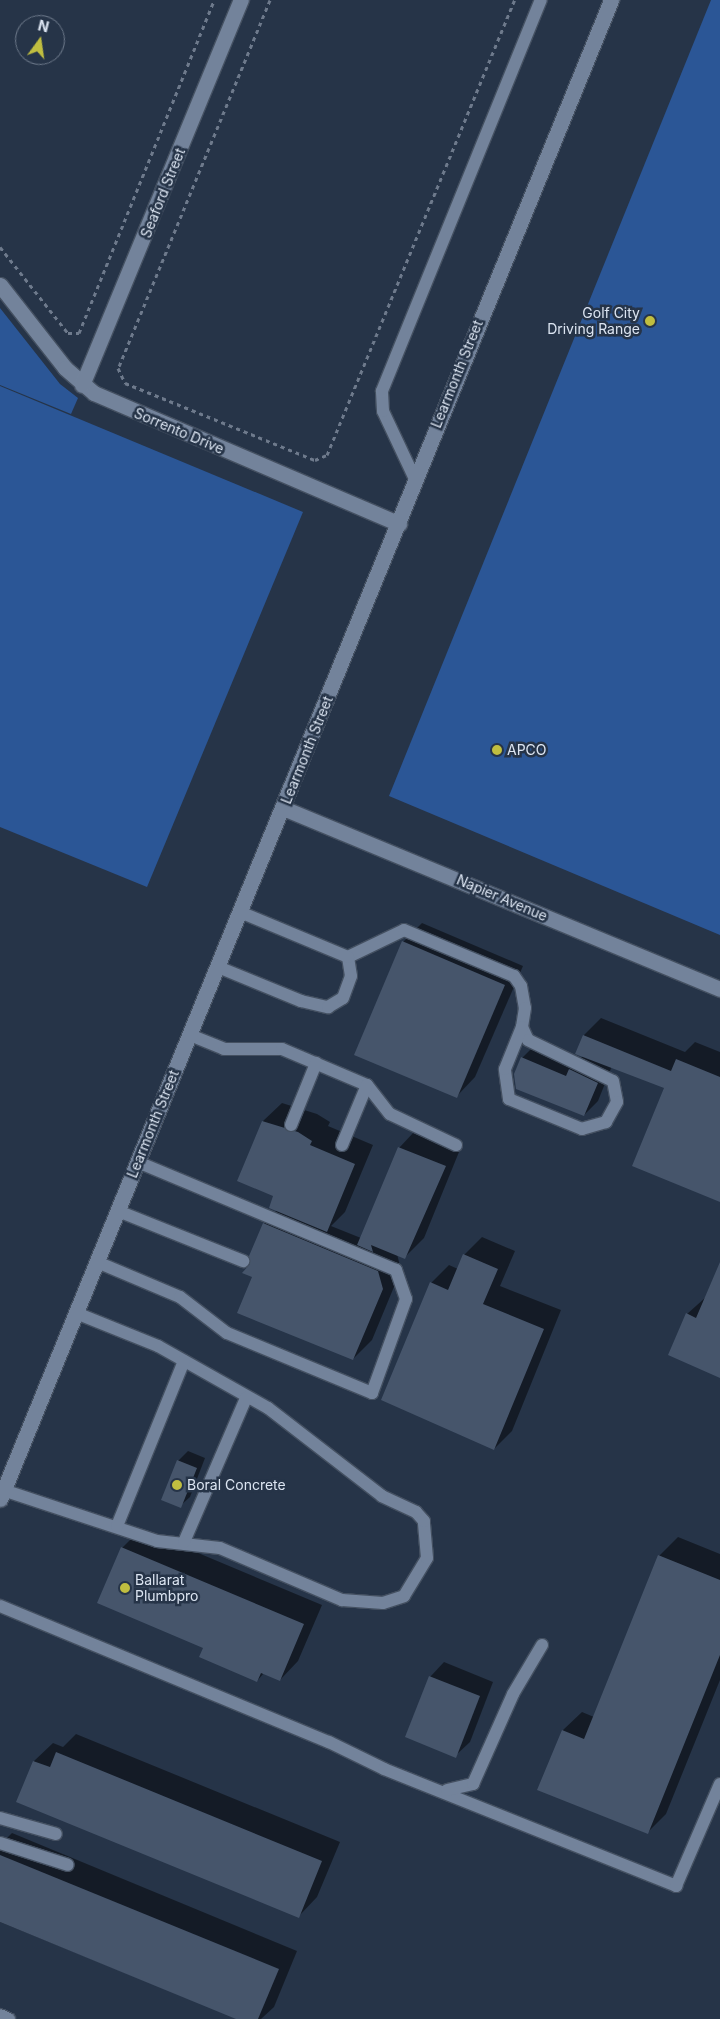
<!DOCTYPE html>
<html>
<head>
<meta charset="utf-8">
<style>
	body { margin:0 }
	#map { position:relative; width:720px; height:2019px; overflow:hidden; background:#263448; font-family:Inter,sans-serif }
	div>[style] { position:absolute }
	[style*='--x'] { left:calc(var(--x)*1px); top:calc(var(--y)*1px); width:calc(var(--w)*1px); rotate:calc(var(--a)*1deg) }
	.green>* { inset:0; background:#2b5696 }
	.shadow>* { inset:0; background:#0007 }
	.building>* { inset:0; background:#46556b }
	.path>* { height:3px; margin-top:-1.5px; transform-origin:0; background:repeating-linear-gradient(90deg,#6e7a8c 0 4px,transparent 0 8px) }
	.roads { filter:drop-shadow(1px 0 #445061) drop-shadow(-1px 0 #445061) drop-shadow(0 1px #445061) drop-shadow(0 -1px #445061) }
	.lane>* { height:12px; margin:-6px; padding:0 6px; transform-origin:6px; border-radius:6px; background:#73839b }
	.street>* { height:15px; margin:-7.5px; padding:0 7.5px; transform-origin:7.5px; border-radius:7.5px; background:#73839b }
	.secondary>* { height:15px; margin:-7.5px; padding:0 7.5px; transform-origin:7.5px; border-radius:7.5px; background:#73839b }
	.dots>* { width:14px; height:14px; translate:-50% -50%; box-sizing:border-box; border:2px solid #263448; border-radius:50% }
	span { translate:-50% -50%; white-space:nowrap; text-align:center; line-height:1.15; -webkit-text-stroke:5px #263448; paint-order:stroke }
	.street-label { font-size:14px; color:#dce5f2 }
	.poi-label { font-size:14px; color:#dce5f2 }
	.right { translate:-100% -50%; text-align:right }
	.left { translate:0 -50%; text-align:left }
	.north { position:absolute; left:15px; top:15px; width:50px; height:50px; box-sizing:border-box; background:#263448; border:1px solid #6f7b8c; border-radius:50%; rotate:14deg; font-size:14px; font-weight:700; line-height:20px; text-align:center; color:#dce5f2 }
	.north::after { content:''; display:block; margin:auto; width:18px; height:22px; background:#c0be40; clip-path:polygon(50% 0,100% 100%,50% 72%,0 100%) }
</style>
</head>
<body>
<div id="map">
	<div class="green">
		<div style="clip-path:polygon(711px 0,720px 0,720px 935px,389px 796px)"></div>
		<div style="clip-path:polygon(0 308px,60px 384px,78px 398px,71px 414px,0 385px)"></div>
		<div style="clip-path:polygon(0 386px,303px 512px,147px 887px,0 827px)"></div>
	</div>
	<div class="shadow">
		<div style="clip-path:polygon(422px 923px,523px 966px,475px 1077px,457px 1096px,403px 942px)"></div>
		<div style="clip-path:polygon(601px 1018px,685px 1052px,695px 1042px,720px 1052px,720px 1201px,666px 1087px,612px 1066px,598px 1101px,584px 1115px,522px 1058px,536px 1044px,578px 1061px,583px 1056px,584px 1035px)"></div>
		<div style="clip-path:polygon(282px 1103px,317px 1114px,330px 1122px,328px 1126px,373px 1145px,345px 1212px,331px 1226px,361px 1238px,399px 1148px,413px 1133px,459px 1152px,424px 1238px,405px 1257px,397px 1254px,401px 1270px,372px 1340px,353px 1359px,254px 1276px,252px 1265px,264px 1224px,277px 1210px,263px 1121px)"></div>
		<div style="clip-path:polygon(482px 1237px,515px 1251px,500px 1286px,561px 1310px,512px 1431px,494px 1449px,431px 1283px,449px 1265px,458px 1269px,464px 1255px)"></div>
		<div style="clip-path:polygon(720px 1265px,720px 1376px,687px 1314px,706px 1297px)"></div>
		<div style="clip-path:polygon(188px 1451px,205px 1458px,190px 1497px,180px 1506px,178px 1461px)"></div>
		<div style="clip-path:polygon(141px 1529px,322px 1605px,298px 1661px,280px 1680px,264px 1673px,257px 1681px,204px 1647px,122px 1548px)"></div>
		<div style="clip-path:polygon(678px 1537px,720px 1554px,720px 1680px,666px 1814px,647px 1833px,539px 1790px,563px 1730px,582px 1712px,594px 1717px,659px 1556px)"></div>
		<div style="clip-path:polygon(444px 1662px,493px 1682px,470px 1742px,455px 1756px,430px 1677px)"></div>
		<div style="clip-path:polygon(76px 1734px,340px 1842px,317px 1897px,299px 1916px,18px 1801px,34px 1761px,53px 1743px,63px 1747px)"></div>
		<div style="clip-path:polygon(12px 1833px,297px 1951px,274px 2007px,261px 2019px,239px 2019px,0 1922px,0 1845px)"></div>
	</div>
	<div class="building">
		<div style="clip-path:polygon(402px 941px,505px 985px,457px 1098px,354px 1055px)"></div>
		<div style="clip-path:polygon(583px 1035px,671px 1071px,676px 1059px,720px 1077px,720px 1202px,632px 1166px,664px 1088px,575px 1054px)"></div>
		<div style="clip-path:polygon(521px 1057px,566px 1076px,569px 1069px,598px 1083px,584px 1116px,516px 1089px,514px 1074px)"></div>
		<div style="clip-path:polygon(262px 1121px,298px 1132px,312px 1141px,310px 1145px,355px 1164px,327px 1232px,269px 1208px,273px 1196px,237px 1181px)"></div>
		<div style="clip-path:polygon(398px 1147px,446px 1166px,405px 1259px,371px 1245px,373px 1252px,357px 1245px)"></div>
		<div style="clip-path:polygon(263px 1223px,378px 1271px,383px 1289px,353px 1360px,237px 1313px,252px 1277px,242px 1273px,250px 1264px,249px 1256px)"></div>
		<div style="clip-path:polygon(463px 1254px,498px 1269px,483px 1304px,544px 1329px,494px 1450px,381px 1400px,430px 1282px,448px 1290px)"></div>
		<div style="clip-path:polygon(720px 1262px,720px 1378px,668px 1355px,686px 1313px,696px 1318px)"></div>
		<div style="clip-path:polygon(177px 1460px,197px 1468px,181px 1508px,161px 1500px)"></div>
		<div style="clip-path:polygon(121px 1547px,304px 1624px,280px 1681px,261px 1673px,257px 1682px,199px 1657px,203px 1648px,97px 1603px)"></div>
		<div style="clip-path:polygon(658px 1555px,720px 1580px,720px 1655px,648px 1834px,537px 1790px,562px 1730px,584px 1739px)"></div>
		<div style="clip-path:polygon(429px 1676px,480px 1696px,456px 1758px,405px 1737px)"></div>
		<div style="clip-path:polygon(56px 1752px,322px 1861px,299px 1918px,16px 1802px,33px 1761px,50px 1767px)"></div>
		<div style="clip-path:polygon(0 1855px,279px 1969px,258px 2019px,236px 2019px,0 1922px)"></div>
	</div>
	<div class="path">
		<div style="--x:270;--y:0;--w:398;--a:112.4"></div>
		<div style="--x:118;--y:368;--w:17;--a:65"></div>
		<div style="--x:125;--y:383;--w:205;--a:22.1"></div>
		<div style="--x:315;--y:460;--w:13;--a:-23"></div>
		<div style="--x:327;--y:455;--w:492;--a:-67.6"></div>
		<div style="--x:0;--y:247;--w:110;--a:51.7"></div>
		<div style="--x:68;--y:333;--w:11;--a:0"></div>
		<div style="--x:79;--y:333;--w:359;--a:-67.9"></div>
	</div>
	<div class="roads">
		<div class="lane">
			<div style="--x:414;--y:477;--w:73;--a:-115.2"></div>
			<div style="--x:383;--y:411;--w:20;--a:-93"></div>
			<div style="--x:382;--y:391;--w:422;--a:-67.9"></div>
			<div style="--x:348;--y:957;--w:62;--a:-25.7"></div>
			<div style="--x:404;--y:930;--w:119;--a:22.7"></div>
			<div style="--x:514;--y:976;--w:12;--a:55"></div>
			<div style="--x:521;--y:986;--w:22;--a:80"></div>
			<div style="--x:525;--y:1008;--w:19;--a:99"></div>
			<div style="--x:522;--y:1027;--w:14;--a:65"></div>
			<div style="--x:528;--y:1040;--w:94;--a:25.8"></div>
			<div style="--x:613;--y:1081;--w:21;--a:79"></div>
			<div style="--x:617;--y:1102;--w:23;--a:119"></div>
			<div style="--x:606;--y:1122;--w:25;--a:164"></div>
			<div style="--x:582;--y:1129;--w:79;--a:-157.7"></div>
			<div style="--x:509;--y:1099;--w:30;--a:-98"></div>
			<div style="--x:505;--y:1069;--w:45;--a:-68"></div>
			<div style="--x:218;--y:967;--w:90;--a:22.3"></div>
			<div style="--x:301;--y:1001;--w:28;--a:13"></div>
			<div style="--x:328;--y:1007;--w:17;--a:-31"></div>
			<div style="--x:343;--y:998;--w:23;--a:-70"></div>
			<div style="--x:351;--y:976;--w:19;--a:-99"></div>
			<div style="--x:348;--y:957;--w:117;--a:-157.4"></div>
			<div style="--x:190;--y:1035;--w:37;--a:22"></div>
			<div style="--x:224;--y:1049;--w:58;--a:0"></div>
			<div style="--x:282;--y:1049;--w:92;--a:23"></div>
			<div style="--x:367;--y:1085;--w:37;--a:52"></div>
			<div style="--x:390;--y:1114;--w:73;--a:25.2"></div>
			<div style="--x:291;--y:1125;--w:67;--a:-68"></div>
			<div style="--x:342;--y:1145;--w:65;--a:-67.4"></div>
			<div style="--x:118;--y:1211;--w:135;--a:21.8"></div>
			<div style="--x:97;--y:1262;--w:90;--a:22.9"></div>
			<div style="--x:180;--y:1297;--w:59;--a:37.5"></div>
			<div style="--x:227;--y:1333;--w:157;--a:22.5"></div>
			<div style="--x:372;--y:1393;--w:100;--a:-70.1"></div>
			<div style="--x:406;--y:1299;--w:31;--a:-109"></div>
			<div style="--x:396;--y:1270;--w:280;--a:-157.3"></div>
			<div style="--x:3;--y:1490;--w:162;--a:18.3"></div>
			<div style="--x:157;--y:1541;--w:63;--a:6.3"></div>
			<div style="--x:220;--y:1548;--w:133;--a:23.1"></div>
			<div style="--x:342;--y:1600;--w:41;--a:4.2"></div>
			<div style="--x:383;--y:1603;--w:22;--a:-18"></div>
			<div style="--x:404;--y:1596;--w:44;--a:-58.8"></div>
			<div style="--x:427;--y:1558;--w:37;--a:-95"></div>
			<div style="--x:424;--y:1521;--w:12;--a:-132"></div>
			<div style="--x:416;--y:1512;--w:38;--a:-155"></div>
			<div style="--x:382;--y:1496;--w:144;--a:-142.3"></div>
			<div style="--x:268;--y:1408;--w:126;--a:-150.6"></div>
			<div style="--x:158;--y:1346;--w:88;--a:-158.1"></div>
			<div style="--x:117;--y:1526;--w:178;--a:-67.9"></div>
			<div style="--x:184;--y:1542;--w:157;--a:-66.7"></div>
			<div style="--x:0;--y:1606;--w:356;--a:22.5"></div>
			<div style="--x:329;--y:1742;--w:61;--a:26.1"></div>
			<div style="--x:384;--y:1769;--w:315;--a:21.8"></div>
			<div style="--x:676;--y:1886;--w:111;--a:-66.7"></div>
			<div style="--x:447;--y:1790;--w:27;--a:-13"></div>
			<div style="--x:473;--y:1784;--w:98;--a:-66"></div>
			<div style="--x:513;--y:1694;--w:57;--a:-59.4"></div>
			<div style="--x:0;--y:1818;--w:58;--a:15.9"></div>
			<div style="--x:0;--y:1843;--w:71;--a:17.9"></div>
			<div style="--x:0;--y:2015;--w:10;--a:24"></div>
		</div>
		<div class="street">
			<div style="--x:0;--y:285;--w:105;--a:51.9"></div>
			<div style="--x:65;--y:368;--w:38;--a:41"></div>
			<div style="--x:94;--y:393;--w:332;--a:23.2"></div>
			<div style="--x:82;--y:385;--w:417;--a:-67.6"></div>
			<div style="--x:283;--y:808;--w:473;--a:22.5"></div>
		</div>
		<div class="secondary">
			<div style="--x:0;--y:1499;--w:1619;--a:-67.82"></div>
		</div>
	</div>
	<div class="dots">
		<div style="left:650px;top:321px;background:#c0be40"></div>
		<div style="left:497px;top:750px;background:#c0be40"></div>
		<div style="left:177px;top:1485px;background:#c0be40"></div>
		<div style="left:125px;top:1588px;background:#c0be40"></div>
	</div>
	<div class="street-label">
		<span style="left:163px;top:193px;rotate:-68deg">Seaford Street</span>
		<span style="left:457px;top:374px;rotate:-68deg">Learmonth Street</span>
		<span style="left:179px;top:431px;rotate:23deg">Sorrento Drive</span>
		<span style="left:307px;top:750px;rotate:-68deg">Learmonth Street</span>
		<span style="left:502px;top:898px;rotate:23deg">Napier Avenue</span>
		<span style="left:153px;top:1124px;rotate:-68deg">Learmonth Street</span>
	</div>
	<div class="poi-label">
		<span class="right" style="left:640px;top:321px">Golf City<br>Driving Range</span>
		<span class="left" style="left:507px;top:750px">APCO</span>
		<span class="left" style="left:187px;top:1485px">Boral Concrete</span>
		<span class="left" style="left:135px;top:1588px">Ballarat<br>Plumbpro</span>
	</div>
	<div class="north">N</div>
</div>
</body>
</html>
